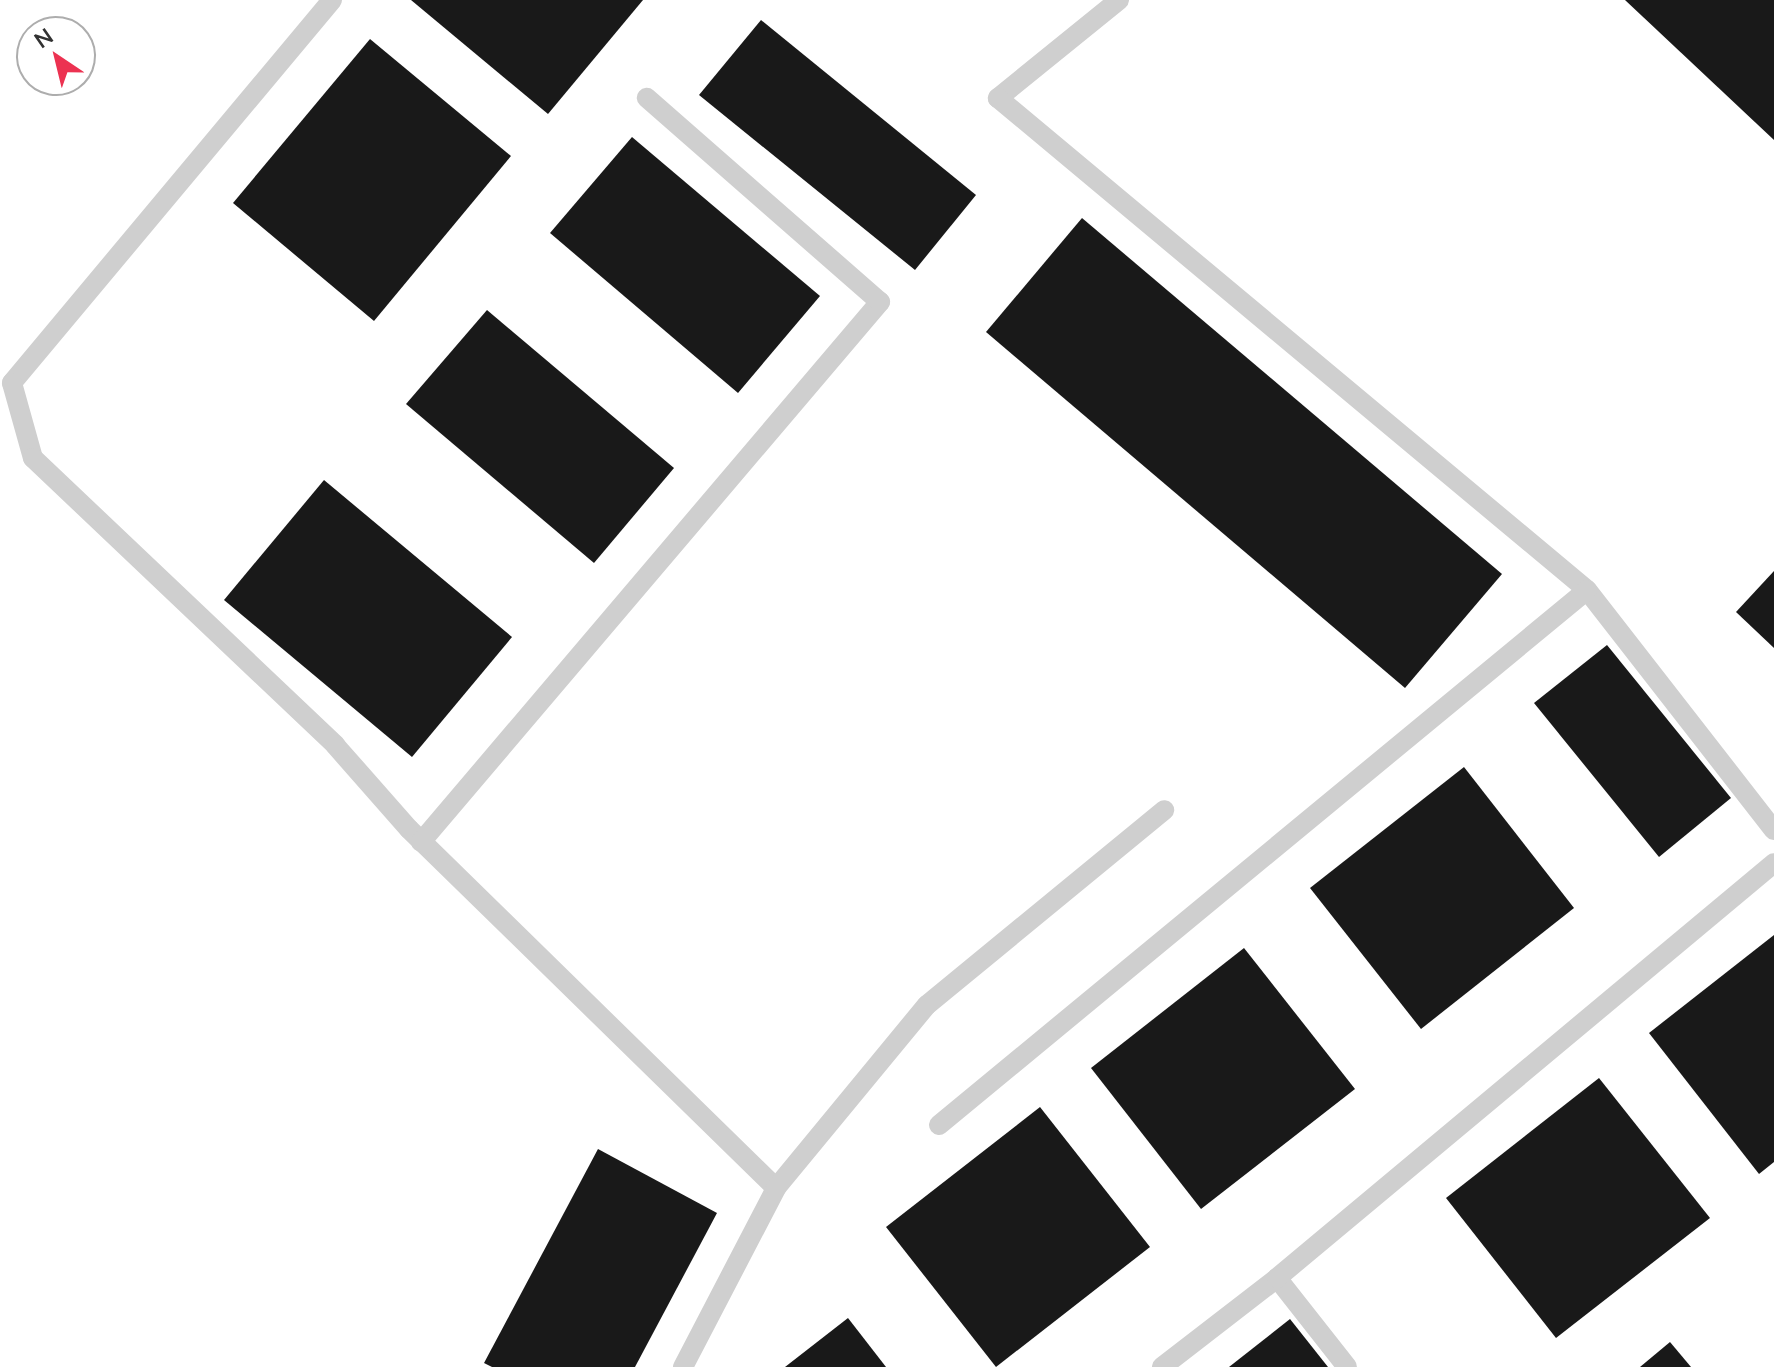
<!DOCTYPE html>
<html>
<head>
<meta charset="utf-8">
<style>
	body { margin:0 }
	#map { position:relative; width:1774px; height:1367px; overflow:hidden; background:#fff; font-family:Mulish,sans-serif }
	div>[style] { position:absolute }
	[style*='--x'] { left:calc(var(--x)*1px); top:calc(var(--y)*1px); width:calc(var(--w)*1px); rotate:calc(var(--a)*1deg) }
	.building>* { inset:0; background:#191919 }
	.service>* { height:20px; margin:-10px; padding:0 10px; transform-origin:10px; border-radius:10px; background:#cfcfcf }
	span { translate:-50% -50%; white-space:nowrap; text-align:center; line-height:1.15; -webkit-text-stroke:8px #fff; paint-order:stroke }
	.north { position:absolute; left:16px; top:16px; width:80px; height:80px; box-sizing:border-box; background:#fff; border:2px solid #adadad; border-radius:50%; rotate:325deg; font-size:22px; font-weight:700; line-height:32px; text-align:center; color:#323232 }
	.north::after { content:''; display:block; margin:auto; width:28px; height:36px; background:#ec3251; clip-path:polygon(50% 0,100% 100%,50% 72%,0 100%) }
</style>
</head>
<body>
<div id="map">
	<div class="building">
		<div style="clip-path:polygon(411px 0,643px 0,548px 114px)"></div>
		<div style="clip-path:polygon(1625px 0,1774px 0,1774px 140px)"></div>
		<div style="clip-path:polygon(761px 20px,976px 195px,915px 270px,699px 95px)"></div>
		<div style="clip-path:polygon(370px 39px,511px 156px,374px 321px,233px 203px)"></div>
		<div style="clip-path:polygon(632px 137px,820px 296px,738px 393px,550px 233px)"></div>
		<div style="clip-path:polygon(1082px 218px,1502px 574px,1405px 688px,986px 332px)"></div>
		<div style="clip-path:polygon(487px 310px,674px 468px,594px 563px,406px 404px)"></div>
		<div style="clip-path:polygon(324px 480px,512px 637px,412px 757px,224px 600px)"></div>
		<div style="clip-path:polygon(1774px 571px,1774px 648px,1736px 612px)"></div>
		<div style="clip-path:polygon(1607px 645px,1731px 798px,1659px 857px,1534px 703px)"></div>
		<div style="clip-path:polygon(1464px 767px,1574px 908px,1421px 1029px,1310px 888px)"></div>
		<div style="clip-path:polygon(1774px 935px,1774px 1162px,1759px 1174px,1649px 1033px)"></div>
		<div style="clip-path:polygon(1244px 948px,1355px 1089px,1201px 1209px,1091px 1068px)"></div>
		<div style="clip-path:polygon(1599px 1078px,1710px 1218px,1556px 1338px,1446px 1198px)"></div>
		<div style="clip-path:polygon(1040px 1107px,1150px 1247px,996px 1367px,886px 1227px)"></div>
		<div style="clip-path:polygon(598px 1149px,717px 1213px,635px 1367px,492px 1367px,484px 1363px)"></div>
		<div style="clip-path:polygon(848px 1318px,886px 1367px,785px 1367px)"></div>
		<div style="clip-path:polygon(1290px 1319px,1328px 1367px,1229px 1367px)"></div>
		<div style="clip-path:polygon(1670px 1342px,1691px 1367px,1640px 1367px)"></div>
	</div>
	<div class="service">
		<div style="--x:332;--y:0;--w:499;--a:129.9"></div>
		<div style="--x:12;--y:383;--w:78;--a:74.4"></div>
		<div style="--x:33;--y:458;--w:417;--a:43.5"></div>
		<div style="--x:335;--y:745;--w:112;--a:48.6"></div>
		<div style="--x:409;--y:829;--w:513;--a:44.37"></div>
		<div style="--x:1119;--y:0;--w:156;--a:141"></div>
		<div style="--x:998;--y:98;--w:767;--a:39.87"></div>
		<div style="--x:1587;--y:590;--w:304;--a:52.1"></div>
		<div style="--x:421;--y:842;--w:709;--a:-49.64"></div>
		<div style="--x:880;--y:302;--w:310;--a:-138.8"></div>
		<div style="--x:939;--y:1125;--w:840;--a:-39.54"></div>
		<div style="--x:1277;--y:1278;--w:113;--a:51.8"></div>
		<div style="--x:683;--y:1367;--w:202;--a:-62.5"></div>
		<div style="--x:776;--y:1188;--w:237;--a:-50.5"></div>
		<div style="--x:927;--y:1005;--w:307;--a:-39.4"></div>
		<div style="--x:1162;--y:1367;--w:145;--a:-37.7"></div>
		<div style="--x:1277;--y:1278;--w:647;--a:-39.86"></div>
	</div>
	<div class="north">N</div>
</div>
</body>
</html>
